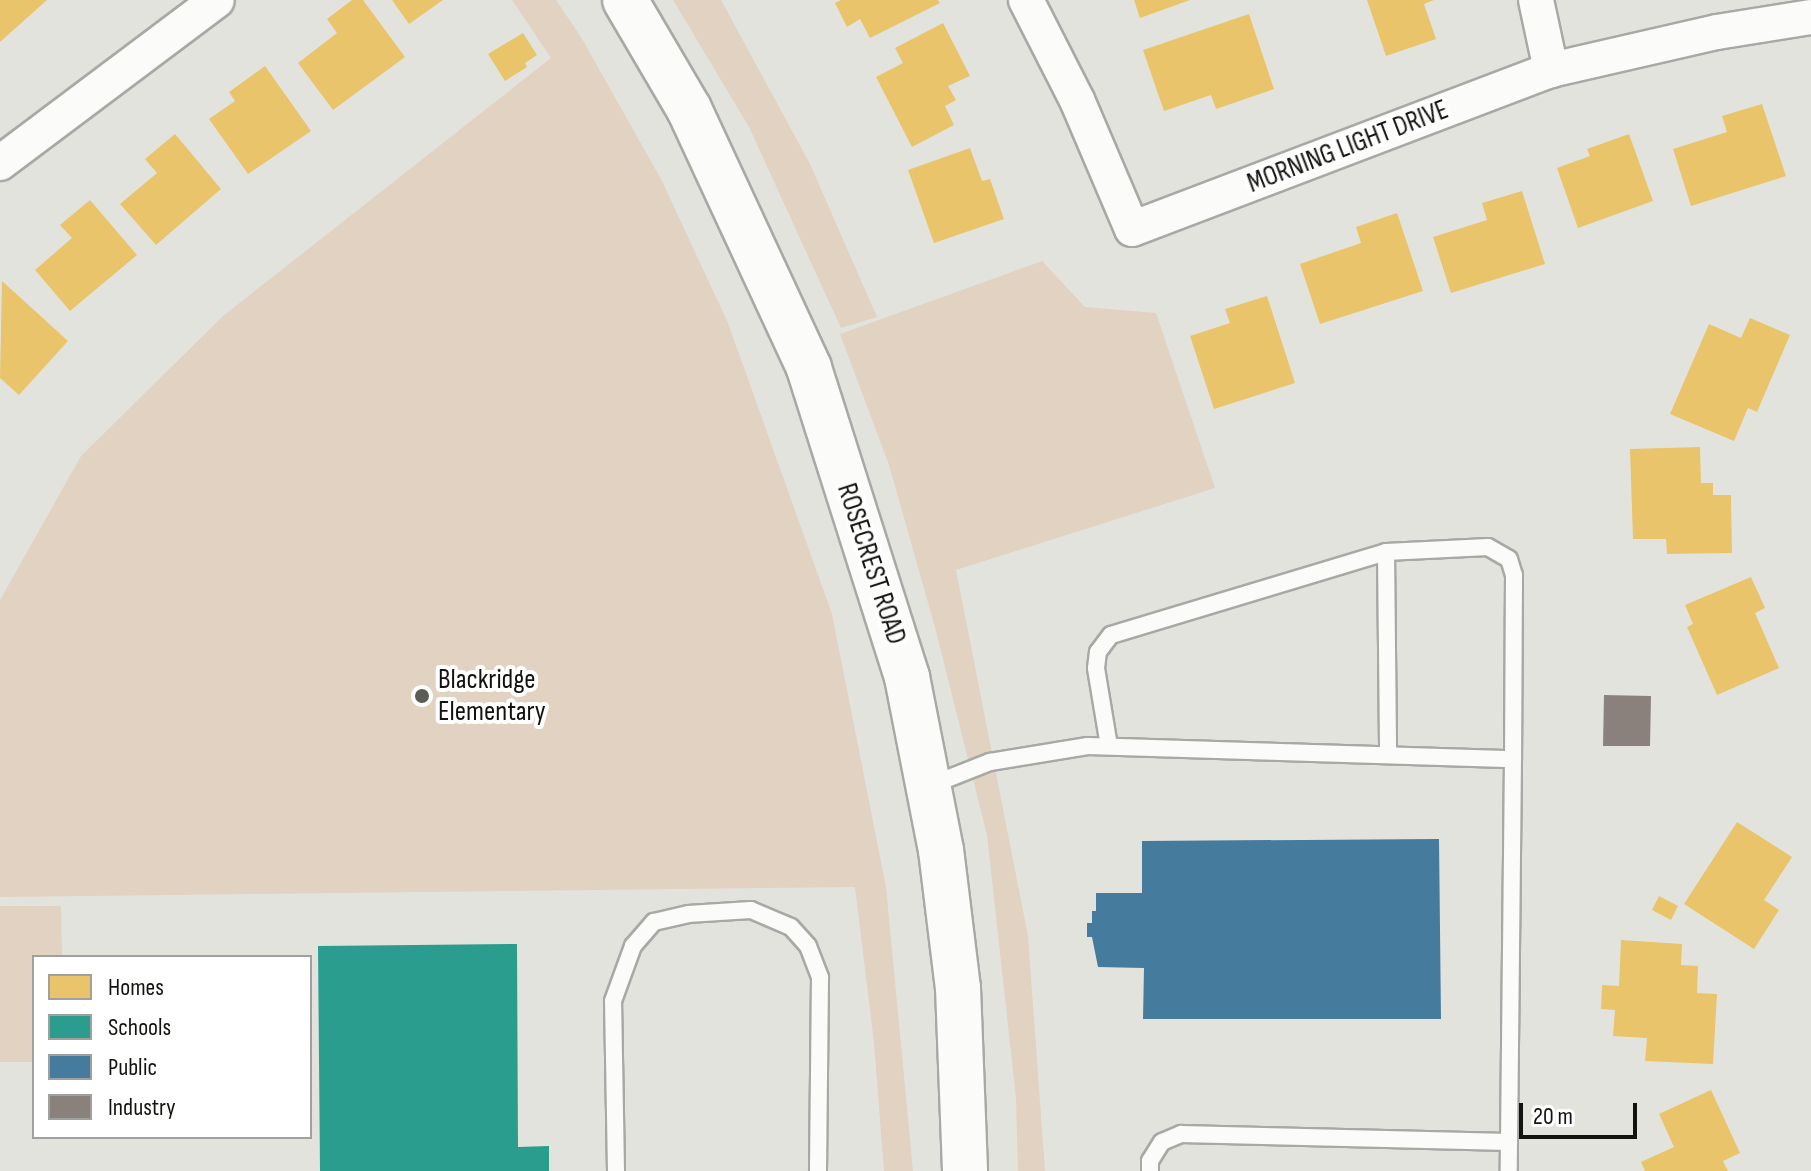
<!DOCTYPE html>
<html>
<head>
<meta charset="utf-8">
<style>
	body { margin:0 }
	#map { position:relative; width:1811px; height:1171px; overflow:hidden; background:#e3e3de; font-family:"Sofia Sans Condensed",sans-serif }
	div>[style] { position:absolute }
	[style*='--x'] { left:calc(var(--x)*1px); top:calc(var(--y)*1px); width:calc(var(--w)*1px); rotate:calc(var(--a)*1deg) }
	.green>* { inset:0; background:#e1d2c2 }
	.homes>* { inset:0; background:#e9c46a }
	.schools>* { inset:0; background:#2a9d8f }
	.public>* { inset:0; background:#457b9d }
	.industry>* { inset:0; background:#8a817c }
	.roads { filter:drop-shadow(2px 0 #a8a8a5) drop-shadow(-2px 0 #a8a8a5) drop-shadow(0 2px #a8a8a5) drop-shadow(0 -2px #a8a8a5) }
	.lane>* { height:16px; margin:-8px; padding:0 8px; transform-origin:8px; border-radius:8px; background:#fbfbfa }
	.street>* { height:34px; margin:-17px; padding:0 17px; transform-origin:17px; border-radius:17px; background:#fbfbfa }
	.secondary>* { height:44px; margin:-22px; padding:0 22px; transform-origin:22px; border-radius:22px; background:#fbfbfa }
	.dots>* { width:22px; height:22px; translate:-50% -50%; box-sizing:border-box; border:4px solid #fff; border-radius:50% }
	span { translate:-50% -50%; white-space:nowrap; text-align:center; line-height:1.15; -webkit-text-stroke:8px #fff; paint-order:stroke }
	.street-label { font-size:28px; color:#12120f }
	.poi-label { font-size:28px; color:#12120f }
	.left { translate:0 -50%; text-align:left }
	.legend { position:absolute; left:32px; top:955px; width:280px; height:184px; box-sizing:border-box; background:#fff; border:2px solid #a0a09f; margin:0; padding:10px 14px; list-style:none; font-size:24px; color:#12120f }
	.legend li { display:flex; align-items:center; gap:16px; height:40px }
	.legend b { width:40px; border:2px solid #a0a09f }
	.scale { position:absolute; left:1519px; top:1103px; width:118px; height:36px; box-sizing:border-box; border:4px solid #12120f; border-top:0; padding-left:10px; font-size:24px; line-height:28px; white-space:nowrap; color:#12120f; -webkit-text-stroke:6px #fff; paint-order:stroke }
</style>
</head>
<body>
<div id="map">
	<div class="green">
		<div style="clip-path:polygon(512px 0,556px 0,581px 37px,662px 181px,728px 323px,832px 614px,886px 887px,913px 1171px,884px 1171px,874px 1043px,855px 887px,0 897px,0 600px,81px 456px,223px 316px,551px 58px)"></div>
		<div style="clip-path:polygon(673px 0,721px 0,810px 164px,877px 317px,841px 328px,749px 127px)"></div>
		<div style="clip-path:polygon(1042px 261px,1085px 307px,1156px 313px,1215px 488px,956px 570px,1028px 936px,1045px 1171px,1018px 1171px,1016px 1098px,987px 835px,936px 631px,889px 465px,840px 334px)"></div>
		<div style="clip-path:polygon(0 906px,61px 906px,62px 957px,34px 957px,34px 1062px,0 1062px)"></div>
	</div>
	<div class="homes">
		<div style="clip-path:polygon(0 0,47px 0,0 42px)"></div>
		<div style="clip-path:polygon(352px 0,363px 0,405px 57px,333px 110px,298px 63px,337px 33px,327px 19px)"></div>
		<div style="clip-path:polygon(392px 0,443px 0,409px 24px)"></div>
		<div style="clip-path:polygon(841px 0,938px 0,940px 3px,870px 38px,860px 19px,847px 27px,835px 3px)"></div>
		<div style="clip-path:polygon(1134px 0,1190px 0,1140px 18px)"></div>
		<div style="clip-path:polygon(1367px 0,1434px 0,1424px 4px,1436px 39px,1386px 56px)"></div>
		<div style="clip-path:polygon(1249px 14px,1274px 89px,1216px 109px,1211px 95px,1164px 111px,1143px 50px)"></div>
		<div style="clip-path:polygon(943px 23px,970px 76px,948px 86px,956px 100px,945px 106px,954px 125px,912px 147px,876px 77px,903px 63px,895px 48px)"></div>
		<div style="clip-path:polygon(523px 33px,537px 55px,525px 63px,527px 67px,505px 81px,488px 54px)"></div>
		<div style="clip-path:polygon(265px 66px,311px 131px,248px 174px,209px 119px,235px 101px,229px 92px)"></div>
		<div style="clip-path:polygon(1762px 104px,1786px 176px,1691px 206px,1673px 149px,1727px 132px,1722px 116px)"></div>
		<div style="clip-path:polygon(175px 134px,221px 189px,156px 245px,120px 204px,157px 173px,145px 159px)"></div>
		<div style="clip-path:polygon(1629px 134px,1653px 201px,1578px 228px,1557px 168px,1590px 156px,1587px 149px)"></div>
		<div style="clip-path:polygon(970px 148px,982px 181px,990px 179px,1004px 219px,934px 243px,908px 170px)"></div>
		<div style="clip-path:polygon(1522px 191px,1545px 264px,1451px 293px,1433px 237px,1487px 220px,1482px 203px)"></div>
		<div style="clip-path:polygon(90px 200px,137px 255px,70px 311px,35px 270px,72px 238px,60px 225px)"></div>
		<div style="clip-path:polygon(1397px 213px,1423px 291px,1320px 324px,1300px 264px,1361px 243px,1356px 227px)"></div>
		<div style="clip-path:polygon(2px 281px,68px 341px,19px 395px,0 378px)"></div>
		<div style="clip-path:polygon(1267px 296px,1295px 383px,1214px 409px,1190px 336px,1230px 323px,1225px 309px)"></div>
		<div style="clip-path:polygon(1750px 318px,1790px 335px,1757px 412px,1748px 408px,1734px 441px,1670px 414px,1709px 324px,1741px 338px)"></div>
		<div style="clip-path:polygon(1700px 447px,1701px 483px,1713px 483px,1713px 495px,1731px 495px,1732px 553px,1667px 554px,1666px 539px,1633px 539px,1630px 449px)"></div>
		<div style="clip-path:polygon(1751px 577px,1765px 608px,1755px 613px,1779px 668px,1717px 695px,1687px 627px,1693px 624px,1685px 605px)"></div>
		<div style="clip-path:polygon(1737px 822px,1792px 857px,1764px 900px,1779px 910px,1754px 949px,1684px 904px)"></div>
		<div style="clip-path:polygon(1659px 896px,1678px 906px,1671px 920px,1652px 910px)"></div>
		<div style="clip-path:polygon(1621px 940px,1682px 944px,1681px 965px,1698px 966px,1697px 993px,1717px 994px,1713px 1064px,1645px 1061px,1647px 1038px,1613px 1036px,1615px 1010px,1601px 1009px,1602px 985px,1619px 986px)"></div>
		<div style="clip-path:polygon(1711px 1090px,1740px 1153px,1723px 1161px,1728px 1171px,1645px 1171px,1641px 1162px,1674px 1147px,1659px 1114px)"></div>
	</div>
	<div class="schools">
		<div style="clip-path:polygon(517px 944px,518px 1147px,549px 1146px,549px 1171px,320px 1171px,318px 946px)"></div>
	</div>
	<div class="public">
		<div style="clip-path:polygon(1439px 839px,1441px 1019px,1143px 1019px,1144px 968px,1098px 967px,1092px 937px,1087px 937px,1087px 923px,1092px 923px,1092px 911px,1096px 911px,1096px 893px,1142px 893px,1142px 841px)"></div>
	</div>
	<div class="industry">
		<div style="clip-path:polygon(1604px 695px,1651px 696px,1650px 746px,1603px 746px)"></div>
	</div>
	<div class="roads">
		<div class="lane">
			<div style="--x:1386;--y:552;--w:203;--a:89.4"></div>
			<div style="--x:1109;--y:746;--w:79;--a:-99.5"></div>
			<div style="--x:1096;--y:668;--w:16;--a:-83"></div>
			<div style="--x:1098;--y:652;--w:21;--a:-53"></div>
			<div style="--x:1111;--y:635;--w:287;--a:-16.8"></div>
			<div style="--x:1386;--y:552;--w:102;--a:-2.8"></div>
			<div style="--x:1488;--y:547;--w:24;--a:30"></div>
			<div style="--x:1509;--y:559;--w:17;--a:73"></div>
			<div style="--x:1514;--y:575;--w:184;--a:90.3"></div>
			<div style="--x:929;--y:786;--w:66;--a:-21.5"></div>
			<div style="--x:990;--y:762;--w:99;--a:-9.3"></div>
			<div style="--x:1088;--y:746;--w:425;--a:1.8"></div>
			<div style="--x:1513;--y:759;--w:412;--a:90.6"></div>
			<div style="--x:616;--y:1171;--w:170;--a:-91"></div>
			<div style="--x:613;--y:1001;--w:59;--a:-70"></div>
			<div style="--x:633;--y:946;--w:32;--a:-49"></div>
			<div style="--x:654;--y:922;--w:35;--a:-13"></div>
			<div style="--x:688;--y:914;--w:63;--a:-3.6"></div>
			<div style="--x:751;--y:910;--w:43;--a:23"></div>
			<div style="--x:791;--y:927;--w:25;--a:48"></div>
			<div style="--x:808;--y:946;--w:34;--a:69"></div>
			<div style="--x:820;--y:978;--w:193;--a:90.6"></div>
			<div style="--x:1150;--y:1171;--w:10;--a:-90"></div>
			<div style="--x:1150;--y:1161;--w:22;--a:-58"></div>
			<div style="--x:1162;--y:1142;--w:21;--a:-23"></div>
			<div style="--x:1181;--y:1134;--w:328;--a:1.4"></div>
		</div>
		<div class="street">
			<div style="--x:1026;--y:0;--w:112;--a:63"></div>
			<div style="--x:1077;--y:100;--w:140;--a:66.9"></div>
			<div style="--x:1132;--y:229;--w:448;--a:-20.8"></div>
			<div style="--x:1551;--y:70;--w:170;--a:-12.9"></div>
			<div style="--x:1717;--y:32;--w:95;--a:-9.1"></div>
			<div style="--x:1536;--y:0;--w:72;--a:77.9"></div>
			<div style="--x:0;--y:163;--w:271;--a:-36.9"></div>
		</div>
		<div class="secondary">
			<div style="--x:625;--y:0;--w:126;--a:59.6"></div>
			<div style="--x:689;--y:109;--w:285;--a:65.1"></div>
			<div style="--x:809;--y:368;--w:324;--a:72.4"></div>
			<div style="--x:907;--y:677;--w:176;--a:78.9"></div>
			<div style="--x:941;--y:850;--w:139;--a:83"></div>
			<div style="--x:958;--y:988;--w:183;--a:87.8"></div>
		</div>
	</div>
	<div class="dots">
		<div style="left:422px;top:696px;background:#5b5b57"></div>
	</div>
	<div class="street-label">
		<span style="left:1348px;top:147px;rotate:-21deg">MORNING LIGHT DRIVE</span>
		<span style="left:871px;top:564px;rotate:72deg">ROSECREST ROAD</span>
	</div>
	<div class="poi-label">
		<span class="left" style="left:438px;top:696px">Blackridge<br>Elementary</span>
	</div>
	<ul class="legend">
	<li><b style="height:22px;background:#e9c46a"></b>Homes</li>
	<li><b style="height:22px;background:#2a9d8f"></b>Schools</li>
	<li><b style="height:22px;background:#457b9d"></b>Public</li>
	<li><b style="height:22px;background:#8a817c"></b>Industry</li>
	</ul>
	<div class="scale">20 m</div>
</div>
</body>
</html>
